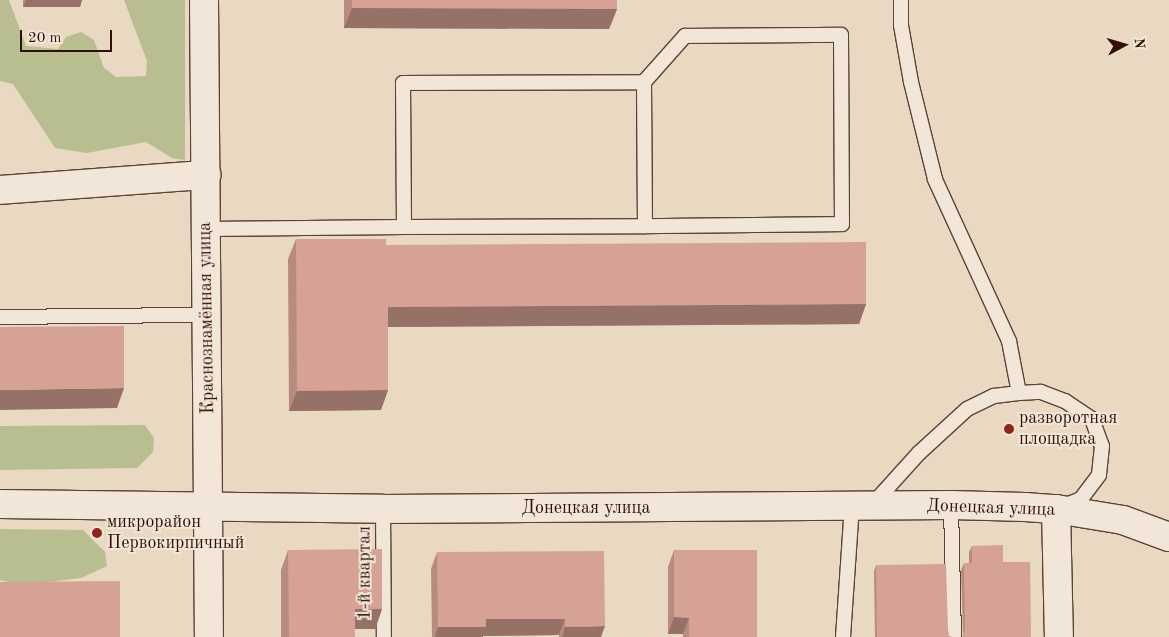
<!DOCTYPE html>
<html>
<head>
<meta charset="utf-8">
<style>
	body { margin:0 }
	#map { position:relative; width:1169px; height:637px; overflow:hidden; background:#e9d8c2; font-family:"Old Standard TT",serif }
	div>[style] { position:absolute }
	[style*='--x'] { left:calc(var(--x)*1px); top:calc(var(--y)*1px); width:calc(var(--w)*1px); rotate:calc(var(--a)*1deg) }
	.green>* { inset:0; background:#b9be91 }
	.roads { filter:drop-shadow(1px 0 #5e4234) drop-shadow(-1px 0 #5e4234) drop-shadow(0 1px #5e4234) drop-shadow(0 -1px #5e4234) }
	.lane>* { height:14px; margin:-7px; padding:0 7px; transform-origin:7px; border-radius:7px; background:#f1e6d7 }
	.street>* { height:28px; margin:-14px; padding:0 14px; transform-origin:14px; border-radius:14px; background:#f1e6d7 }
	.secondary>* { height:28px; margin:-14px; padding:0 14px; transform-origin:14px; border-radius:14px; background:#f1e6d7 }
	.wall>* { inset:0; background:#b88b80 }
	.shaded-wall>* { inset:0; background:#967168 }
	.building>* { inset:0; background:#d6a295 }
	.dots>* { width:14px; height:14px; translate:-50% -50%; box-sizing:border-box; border:2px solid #f1e6d7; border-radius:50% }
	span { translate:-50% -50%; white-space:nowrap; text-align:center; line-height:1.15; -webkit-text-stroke:4px #f1e6d7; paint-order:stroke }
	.street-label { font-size:18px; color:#301005 }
	.poi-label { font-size:18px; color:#301005 }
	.left { translate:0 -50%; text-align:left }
	.north { position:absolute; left:1099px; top:20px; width:50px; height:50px; -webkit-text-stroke:4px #f1e6d7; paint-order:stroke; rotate:84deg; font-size:14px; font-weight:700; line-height:20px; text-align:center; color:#301005 }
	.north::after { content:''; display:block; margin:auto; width:18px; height:22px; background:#301005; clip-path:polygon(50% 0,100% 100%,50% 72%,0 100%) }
	.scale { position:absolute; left:20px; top:30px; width:92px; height:22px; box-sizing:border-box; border:2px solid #301005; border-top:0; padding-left:6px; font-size:15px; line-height:18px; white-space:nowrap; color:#301005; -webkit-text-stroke:4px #f1e6d7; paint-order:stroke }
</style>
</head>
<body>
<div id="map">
	<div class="green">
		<div style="clip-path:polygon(0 0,9px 0,26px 46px,58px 49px,66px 37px,81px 32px,94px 40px,104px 68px,116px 77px,146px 76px,147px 61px,124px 0,185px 0,185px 160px,172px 158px,146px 142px,87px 153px,55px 148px,13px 84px,0 81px)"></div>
		<div style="clip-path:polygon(145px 425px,154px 438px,153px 452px,137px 468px,0 470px,0 426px)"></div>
		<div style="clip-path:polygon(0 529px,83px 530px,105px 552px,107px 566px,81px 578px,21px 585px,0 580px)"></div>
	</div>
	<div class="roads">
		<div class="lane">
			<div style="--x:841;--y:35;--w:189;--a:89.7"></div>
			<div style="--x:842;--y:224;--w:197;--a:179.4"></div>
			<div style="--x:645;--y:226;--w:144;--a:-90.4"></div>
			<div style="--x:644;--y:82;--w:62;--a:-48.3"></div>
			<div style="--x:685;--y:36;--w:156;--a:-0.4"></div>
			<div style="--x:404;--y:227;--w:241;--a:-0.2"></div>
			<div style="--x:206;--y:229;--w:198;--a:-0.6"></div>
			<div style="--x:404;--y:227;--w:144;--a:-90.4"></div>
			<div style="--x:403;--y:83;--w:241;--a:-0.2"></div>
			<div style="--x:0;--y:317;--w:207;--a:-0.6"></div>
			<div style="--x:1019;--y:393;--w:22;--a:-3"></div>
			<div style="--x:1041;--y:392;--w:26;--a:21"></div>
			<div style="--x:1065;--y:401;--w:32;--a:34"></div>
			<div style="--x:1092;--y:419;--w:29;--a:70"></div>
			<div style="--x:1102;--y:446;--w:29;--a:96"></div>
			<div style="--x:1099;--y:475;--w:30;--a:127"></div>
			<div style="--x:1081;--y:499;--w:18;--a:158"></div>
			<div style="--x:872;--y:505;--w:70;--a:-47.9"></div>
			<div style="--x:919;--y:453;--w:65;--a:-42.5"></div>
			<div style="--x:967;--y:409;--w:30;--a:-26"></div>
			<div style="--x:994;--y:396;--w:25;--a:-7"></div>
			<div style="--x:1019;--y:393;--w:53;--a:-100.9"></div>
			<div style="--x:1009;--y:341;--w:178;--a:-114.6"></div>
			<div style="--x:935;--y:179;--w:100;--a:-103.9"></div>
			<div style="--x:911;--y:82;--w:58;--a:-100"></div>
			<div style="--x:901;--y:25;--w:25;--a:-90"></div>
			<div style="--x:951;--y:505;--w:132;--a:88.7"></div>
			<div style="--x:383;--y:509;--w:128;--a:89.6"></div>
			<div style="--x:843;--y:637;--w:131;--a:-86.1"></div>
		</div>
		<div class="street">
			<div style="--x:0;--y:190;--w:207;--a:-4.2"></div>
			<div style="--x:208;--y:507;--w:130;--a:89.6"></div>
			<div style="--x:1056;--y:509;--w:128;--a:88.7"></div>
		</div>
		<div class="secondary">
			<div style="--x:204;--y:0;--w:507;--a:89.55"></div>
			<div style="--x:0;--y:504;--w:383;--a:0.7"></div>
			<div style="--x:383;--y:509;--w:568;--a:-0.4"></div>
			<div style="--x:951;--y:505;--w:74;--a:1.5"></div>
			<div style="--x:1025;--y:507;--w:31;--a:4"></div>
			<div style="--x:1056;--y:509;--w:68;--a:9.3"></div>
			<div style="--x:1123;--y:520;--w:49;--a:20.3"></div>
		</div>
	</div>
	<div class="wall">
		<div style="clip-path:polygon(23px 0,82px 0,80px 7px,23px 7px)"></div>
		<div style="clip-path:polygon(344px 0,617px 0,617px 9px,609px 29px,344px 28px)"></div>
		<div style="clip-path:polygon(296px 239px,386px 245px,866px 304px,859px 324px,388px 327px,388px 390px,381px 410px,289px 411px,288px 259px)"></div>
		<div style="clip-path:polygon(972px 546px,1003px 562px,963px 635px,961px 570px,964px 563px,969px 563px,969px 552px)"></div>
		<div style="clip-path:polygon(288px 550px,382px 609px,375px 629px,355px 629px,355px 637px,281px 637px,281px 570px)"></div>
		<div style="clip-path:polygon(674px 550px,757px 637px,683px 637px,683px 634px,668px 634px,668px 567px)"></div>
		<div style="clip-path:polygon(437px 552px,601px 637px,559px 637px,559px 635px,483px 636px,483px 637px,432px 637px,431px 569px)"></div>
		<div style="clip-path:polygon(876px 565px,948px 631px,949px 636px,952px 637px,875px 637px,874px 571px)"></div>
	</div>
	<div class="shaded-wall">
		<div style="clip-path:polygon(26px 0,82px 0,80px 7px,23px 7px)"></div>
		<div style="clip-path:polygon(352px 8px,617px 9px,609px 29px,344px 28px)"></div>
		<div style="clip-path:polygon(866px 304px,859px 324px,380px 327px,388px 307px)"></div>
		<div style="clip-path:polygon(124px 388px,117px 408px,0 410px,0 390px)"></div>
		<div style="clip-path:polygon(388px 390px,381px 410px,289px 411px,297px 391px)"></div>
		<div style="clip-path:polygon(355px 609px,382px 609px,375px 629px,347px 629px)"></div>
		<div style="clip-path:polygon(674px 617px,689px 618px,683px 634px,668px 634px)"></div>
		<div style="clip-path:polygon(486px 619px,565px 619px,559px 635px,483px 636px,483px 637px,435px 637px,438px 627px)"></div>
		<div style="clip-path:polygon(605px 626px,601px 637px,562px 637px,565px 627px)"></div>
	</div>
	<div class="building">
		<div style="clip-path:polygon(352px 0,617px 0,617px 9px,352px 8px)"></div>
		<div style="clip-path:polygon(296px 239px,386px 239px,386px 245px,866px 242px,866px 304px,388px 307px,388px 390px,297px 391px)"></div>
		<div style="clip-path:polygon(124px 326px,124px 388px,0 390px,0 327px)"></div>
		<div style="clip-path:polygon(1003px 545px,1003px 562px,1030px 562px,1031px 637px,962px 637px,965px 631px,964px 563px,972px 563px,972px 546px)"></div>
		<div style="clip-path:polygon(382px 549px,382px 609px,355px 609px,355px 637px,289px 637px,288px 550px)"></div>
		<div style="clip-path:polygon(674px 550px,757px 550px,757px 637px,689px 637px,689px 618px,674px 617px)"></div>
		<div style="clip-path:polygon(604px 551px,605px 626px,565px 627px,565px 619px,486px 619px,486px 627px,438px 627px,437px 552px)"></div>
		<div style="clip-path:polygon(946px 564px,948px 631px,949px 636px,952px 637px,877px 637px,876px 565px)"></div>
		<div style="clip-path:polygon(120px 581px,120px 637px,0 637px,0 582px)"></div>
	</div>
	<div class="dots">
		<div style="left:1009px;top:429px;background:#8f2418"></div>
		<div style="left:97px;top:533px;background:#8f2418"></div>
	</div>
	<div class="street-label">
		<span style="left:207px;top:318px;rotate:-91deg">Краснознамённая улица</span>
		<span style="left:586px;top:508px">Донецкая улица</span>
		<span style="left:991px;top:508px;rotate:2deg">Донецкая улица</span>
		<span style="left:365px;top:573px;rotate:-90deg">1-й квартал</span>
	</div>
	<div class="poi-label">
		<span class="left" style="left:1019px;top:429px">разворотная<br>площадка</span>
		<span class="left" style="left:107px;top:533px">микрорайон<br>Первокирпичный</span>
	</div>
	<div class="north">N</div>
	<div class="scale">20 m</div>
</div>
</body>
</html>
